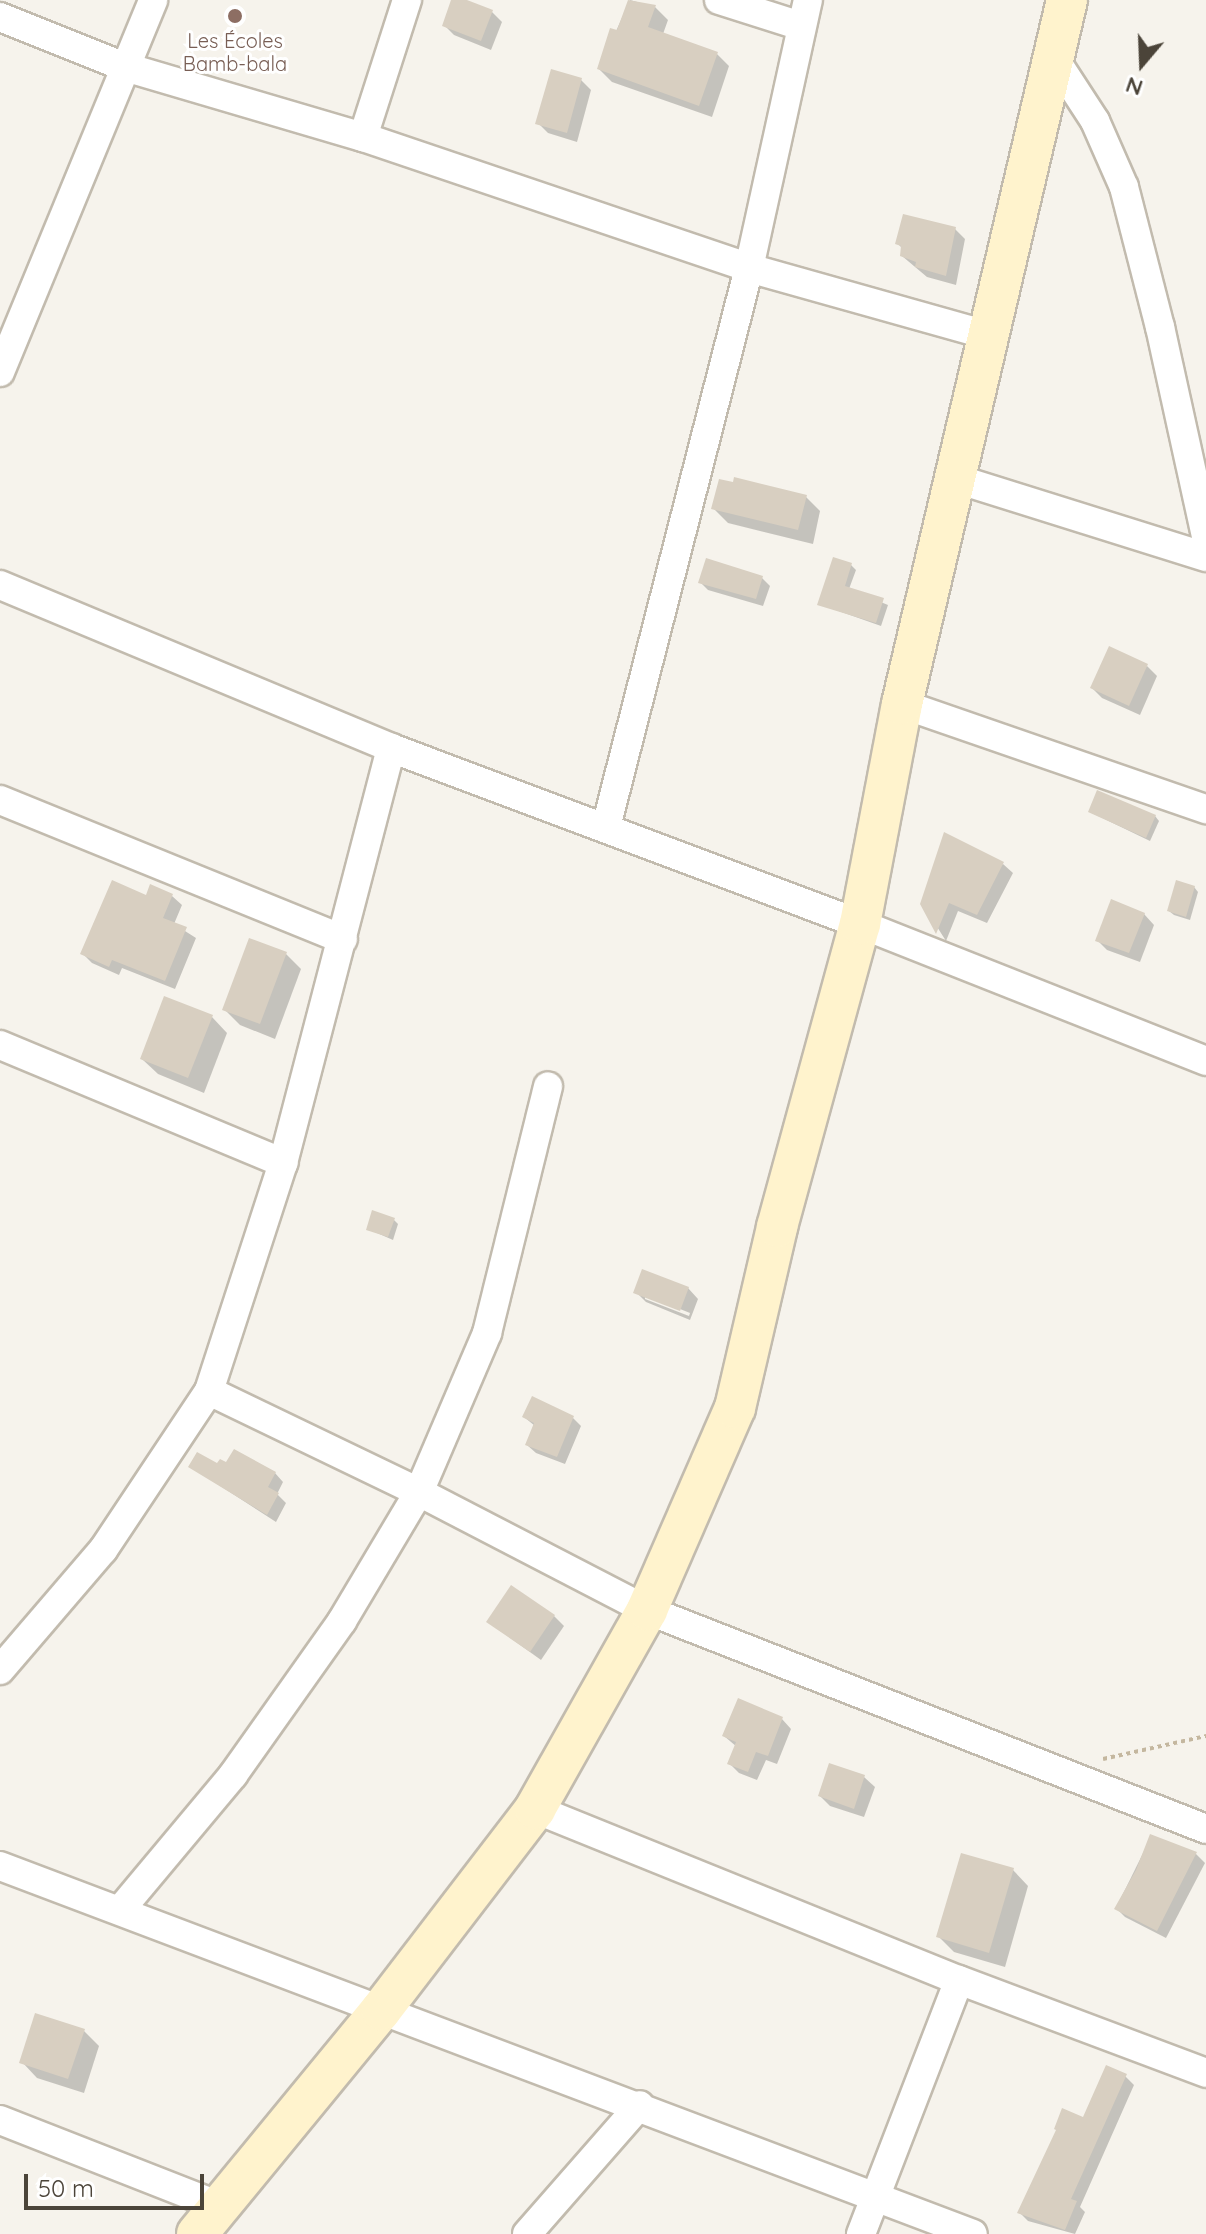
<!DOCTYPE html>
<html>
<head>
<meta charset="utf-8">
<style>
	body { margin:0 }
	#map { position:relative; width:1206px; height:2234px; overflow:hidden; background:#f6f3ec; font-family:Quicksand,sans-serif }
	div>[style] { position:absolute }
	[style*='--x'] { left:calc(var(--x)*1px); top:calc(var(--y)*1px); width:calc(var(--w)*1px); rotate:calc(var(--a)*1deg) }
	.shadow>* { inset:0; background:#0003 }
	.building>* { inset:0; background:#d8cfc1 }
	.path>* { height:4px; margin-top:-2px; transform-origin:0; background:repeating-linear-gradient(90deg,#c4b79f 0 4px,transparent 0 8px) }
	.roads { filter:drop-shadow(2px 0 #c2bbae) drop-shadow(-2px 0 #c2bbae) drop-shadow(0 2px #c2bbae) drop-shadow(0 -2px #c2bbae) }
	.street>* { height:28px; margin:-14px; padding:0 14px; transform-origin:14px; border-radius:14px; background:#fff }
	.secondary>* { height:40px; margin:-20px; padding:0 20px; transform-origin:20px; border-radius:20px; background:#fff3cd }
	.dots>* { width:22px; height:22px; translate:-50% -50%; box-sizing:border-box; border:4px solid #fff; border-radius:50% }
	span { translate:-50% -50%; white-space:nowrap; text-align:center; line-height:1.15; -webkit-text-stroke:6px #fff; paint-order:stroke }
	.education-label { font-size:20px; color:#785e54 }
	.north { position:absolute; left:1102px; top:24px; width:80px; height:80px; -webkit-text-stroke:6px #fff; paint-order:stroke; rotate:199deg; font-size:22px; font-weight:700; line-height:32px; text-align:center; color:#4b4439 }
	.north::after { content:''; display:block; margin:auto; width:28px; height:36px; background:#4b4439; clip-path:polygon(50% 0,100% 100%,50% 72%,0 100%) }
	.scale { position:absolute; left:24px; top:2174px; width:180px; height:36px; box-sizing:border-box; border:4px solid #4b4439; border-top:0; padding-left:10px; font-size:24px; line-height:28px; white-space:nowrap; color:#4b4439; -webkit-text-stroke:6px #fff; paint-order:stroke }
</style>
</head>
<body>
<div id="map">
	<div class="shadow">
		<div style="clip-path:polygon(454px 0,492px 12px,502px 22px,491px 50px,454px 35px,444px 25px)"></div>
		<div style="clip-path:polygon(630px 0,655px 7px,668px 20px,663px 34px,716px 53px,729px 66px,712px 117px,612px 82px,599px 69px)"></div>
		<div style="clip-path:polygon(581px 80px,591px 90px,577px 142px,548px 133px,538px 123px)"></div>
		<div style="clip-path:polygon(955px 229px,965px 239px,956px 285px,927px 277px,902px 256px,903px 249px,898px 244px)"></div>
		<div style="clip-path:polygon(806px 497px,820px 511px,813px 544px,728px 523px,713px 508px)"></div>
		<div style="clip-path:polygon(851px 565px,856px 570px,849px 589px,888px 605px,881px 626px,819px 604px)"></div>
		<div style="clip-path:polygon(762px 578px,770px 586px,763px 606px,708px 590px,700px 582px)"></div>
		<div style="clip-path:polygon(1147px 666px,1157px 676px,1140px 715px,1102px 698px,1092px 688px)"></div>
		<div style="clip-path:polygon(1090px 812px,1155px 816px,1159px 821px,1150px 841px)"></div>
		<div style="clip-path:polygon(1003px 864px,1013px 873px,987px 923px,958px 911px,946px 941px,922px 903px)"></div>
		<div style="clip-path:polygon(1194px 887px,1198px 892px,1190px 920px,1174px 915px,1169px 911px)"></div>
		<div style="clip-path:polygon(172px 896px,182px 905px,174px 924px,196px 938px,175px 989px,122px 968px,119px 975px,92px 963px,82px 953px,147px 898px)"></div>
		<div style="clip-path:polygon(1144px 914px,1154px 925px,1140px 962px,1107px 950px,1097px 940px)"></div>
		<div style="clip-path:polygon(286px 954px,301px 969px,275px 1039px,240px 1025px,225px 1010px)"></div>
		<div style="clip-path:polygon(212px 1017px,227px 1033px,204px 1093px,158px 1074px,142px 1059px)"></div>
		<div style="clip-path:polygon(393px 1219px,398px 1224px,393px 1240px,368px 1229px)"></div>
		<div style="clip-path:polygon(evenodd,688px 1288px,698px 1299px,690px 1320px,646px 1302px,636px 1292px,688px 1288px,645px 1295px,690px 1313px,689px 1316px,645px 1299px,645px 1295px)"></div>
		<div style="clip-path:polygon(524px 1417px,573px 1418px,581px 1426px,565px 1464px,536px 1453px,527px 1445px,535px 1426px)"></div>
		<div style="clip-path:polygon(191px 1467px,275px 1473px,283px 1482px,277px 1494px,286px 1503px,276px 1522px)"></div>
		<div style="clip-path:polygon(554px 1616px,564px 1626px,541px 1660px,488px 1622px)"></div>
		<div style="clip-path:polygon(782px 1719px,791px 1729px,777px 1764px,766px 1760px,757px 1780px,739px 1773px,730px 1764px,737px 1747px,724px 1736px)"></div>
		<div style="clip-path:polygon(864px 1777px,875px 1787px,864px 1817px,830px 1806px,820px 1796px)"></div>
		<div style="clip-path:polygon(1151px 1837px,1196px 1854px,1205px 1863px,1166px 1938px,1125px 1917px,1116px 1908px)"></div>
		<div style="clip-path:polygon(1013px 1870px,1028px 1886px,1005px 1967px,954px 1952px,939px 1937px)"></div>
		<div style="clip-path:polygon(83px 2030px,99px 2046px,84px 2093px,37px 2078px,22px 2062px)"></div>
		<div style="clip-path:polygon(1125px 2076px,1134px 2085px,1080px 2207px,1085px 2212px,1075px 2234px,1028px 2221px,1020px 2213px,1058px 2131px,1084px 2120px)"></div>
	</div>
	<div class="building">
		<div style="clip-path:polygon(451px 0,467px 0,493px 10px,481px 41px,442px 26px)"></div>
		<div style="clip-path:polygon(628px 0,656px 5px,648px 27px,718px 52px,699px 106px,597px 69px,610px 28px,617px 30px)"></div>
		<div style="clip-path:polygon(551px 69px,582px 78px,567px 133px,535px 124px)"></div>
		<div style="clip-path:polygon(903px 214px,956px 227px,946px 276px,915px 267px,916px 262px,900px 256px,901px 246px,895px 244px)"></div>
		<div style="clip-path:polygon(734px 477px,807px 495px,798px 530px,711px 509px,719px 479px,733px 482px)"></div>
		<div style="clip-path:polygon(833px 557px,852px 563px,845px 586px,884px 598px,876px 623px,817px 605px)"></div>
		<div style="clip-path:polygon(706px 558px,763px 576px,756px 599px,698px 583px)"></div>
		<div style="clip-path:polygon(1109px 646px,1148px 664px,1129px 706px,1090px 688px)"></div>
		<div style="clip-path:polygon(1097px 790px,1156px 815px,1146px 838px,1088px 812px)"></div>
		<div style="clip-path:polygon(944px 832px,1004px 862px,977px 915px,949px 903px,936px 934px,920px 904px)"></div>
		<div style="clip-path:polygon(112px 880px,146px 895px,150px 884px,173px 894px,163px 918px,187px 927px,165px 981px,112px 960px,109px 967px,80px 954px)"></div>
		<div style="clip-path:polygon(1176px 880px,1195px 886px,1186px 917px,1167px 911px)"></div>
		<div style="clip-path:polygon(1111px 899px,1145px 913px,1129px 953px,1095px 941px)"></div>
		<div style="clip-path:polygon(249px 938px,287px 952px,260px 1024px,222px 1010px)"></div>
		<div style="clip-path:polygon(164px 996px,213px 1015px,188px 1078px,140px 1059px)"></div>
		<div style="clip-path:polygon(372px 1210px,395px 1218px,388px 1237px,366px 1230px)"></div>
		<div style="clip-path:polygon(642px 1269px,689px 1287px,680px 1311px,633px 1293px)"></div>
		<div style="clip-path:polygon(532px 1396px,574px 1416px,557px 1457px,525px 1445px,534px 1423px,522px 1417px)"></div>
		<div style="clip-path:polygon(234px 1449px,276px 1472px,268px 1487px,279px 1493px,267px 1515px,188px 1467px,197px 1452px,217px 1463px,220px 1459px,226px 1462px)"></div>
		<div style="clip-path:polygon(511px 1585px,555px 1615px,530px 1652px,486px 1622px)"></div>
		<div style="clip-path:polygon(738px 1698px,783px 1717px,768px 1756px,756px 1752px,748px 1772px,727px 1764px,736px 1742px,722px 1736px)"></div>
		<div style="clip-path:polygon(829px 1763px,865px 1775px,854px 1809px,818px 1796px)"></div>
		<div style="clip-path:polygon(1150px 1834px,1197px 1852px,1157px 1931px,1114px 1909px,1136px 1870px)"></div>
		<div style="clip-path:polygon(961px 1853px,1014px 1868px,989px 1953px,936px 1937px)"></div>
		<div style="clip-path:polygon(35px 2013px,85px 2029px,68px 2079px,19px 2063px)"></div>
		<div style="clip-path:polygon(1106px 2065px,1127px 2074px,1071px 2199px,1077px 2201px,1065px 2230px,1017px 2213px,1056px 2130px,1054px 2129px,1062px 2108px,1083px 2117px)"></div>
	</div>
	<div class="path">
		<div style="--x:1103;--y:1759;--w:106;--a:-12.6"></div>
	</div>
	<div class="roads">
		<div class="street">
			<div style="--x:719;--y:0;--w:86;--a:17.6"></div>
			<div style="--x:0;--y:17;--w:135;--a:21.8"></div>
			<div style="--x:125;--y:67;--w:248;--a:16.4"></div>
			<div style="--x:363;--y:137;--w:408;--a:18.7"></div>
			<div style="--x:749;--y:268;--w:247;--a:15.7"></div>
			<div style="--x:1054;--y:58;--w:75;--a:56.9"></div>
			<div style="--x:1095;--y:121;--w:72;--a:66.3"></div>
			<div style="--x:1124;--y:187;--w:145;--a:75.6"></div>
			<div style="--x:1160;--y:327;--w:215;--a:77.6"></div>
			<div style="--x:363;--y:137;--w:144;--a:-72.2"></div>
			<div style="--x:0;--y:372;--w:402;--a:-67.6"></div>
			<div style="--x:954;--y:478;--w:264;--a:17.4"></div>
			<div style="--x:0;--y:585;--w:424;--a:22.6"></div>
			<div style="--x:391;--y:748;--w:501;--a:20.57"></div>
			<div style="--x:860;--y:924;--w:372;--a:21.6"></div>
			<div style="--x:902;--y:704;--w:322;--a:19.1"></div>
			<div style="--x:0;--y:800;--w:370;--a:22.1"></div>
			<div style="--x:606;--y:827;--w:577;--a:-75.65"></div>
			<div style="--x:749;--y:268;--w:274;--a:-77.6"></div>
			<div style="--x:0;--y:1045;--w:307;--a:22.6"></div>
			<div style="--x:209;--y:1391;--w:240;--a:-72"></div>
			<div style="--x:283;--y:1163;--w:429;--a:-75.4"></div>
			<div style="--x:0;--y:1670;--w:158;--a:-49.4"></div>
			<div style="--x:103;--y:1550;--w:191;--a:-56.3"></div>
			<div style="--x:209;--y:1391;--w:233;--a:25.7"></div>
			<div style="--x:419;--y:1492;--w:257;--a:27.4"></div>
			<div style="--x:647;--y:1610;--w:600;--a:21.39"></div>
			<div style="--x:535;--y:1809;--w:457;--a:22"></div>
			<div style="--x:959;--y:1980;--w:264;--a:20.6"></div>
			<div style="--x:0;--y:1866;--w:1040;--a:20.72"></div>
			<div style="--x:121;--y:1909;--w:175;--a:-50.1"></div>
			<div style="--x:233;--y:1775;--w:189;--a:-54.7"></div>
			<div style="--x:342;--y:1621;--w:150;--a:-59.2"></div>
			<div style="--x:419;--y:1492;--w:173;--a:-66.8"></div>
			<div style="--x:487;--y:1333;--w:254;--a:-76.1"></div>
			<div style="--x:0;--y:2120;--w:238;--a:21.4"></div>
			<div style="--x:527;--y:2234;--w:171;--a:-48.8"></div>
			<div style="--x:861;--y:2234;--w:272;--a:-68.9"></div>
		</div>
		<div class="secondary">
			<div style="--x:197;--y:2234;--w:290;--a:-50.6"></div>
			<div style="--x:381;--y:2010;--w:253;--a:-52.5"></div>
			<div style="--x:535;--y:1809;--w:228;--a:-60.6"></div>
			<div style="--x:647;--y:1610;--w:220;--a:-66.5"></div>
			<div style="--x:735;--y:1408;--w:186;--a:-76.9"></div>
			<div style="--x:777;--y:1227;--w:314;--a:-74.7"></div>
			<div style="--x:860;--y:924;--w:224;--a:-79.2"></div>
			<div style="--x:902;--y:704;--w:723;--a:-76.81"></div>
		</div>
	</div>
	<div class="dots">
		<div style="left:235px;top:16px;background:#8d6e63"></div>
	</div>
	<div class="education-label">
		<span style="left:235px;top:52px">Les Écoles<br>Bamb-bala</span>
	</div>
	<div class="north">N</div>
	<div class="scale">50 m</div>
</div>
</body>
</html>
